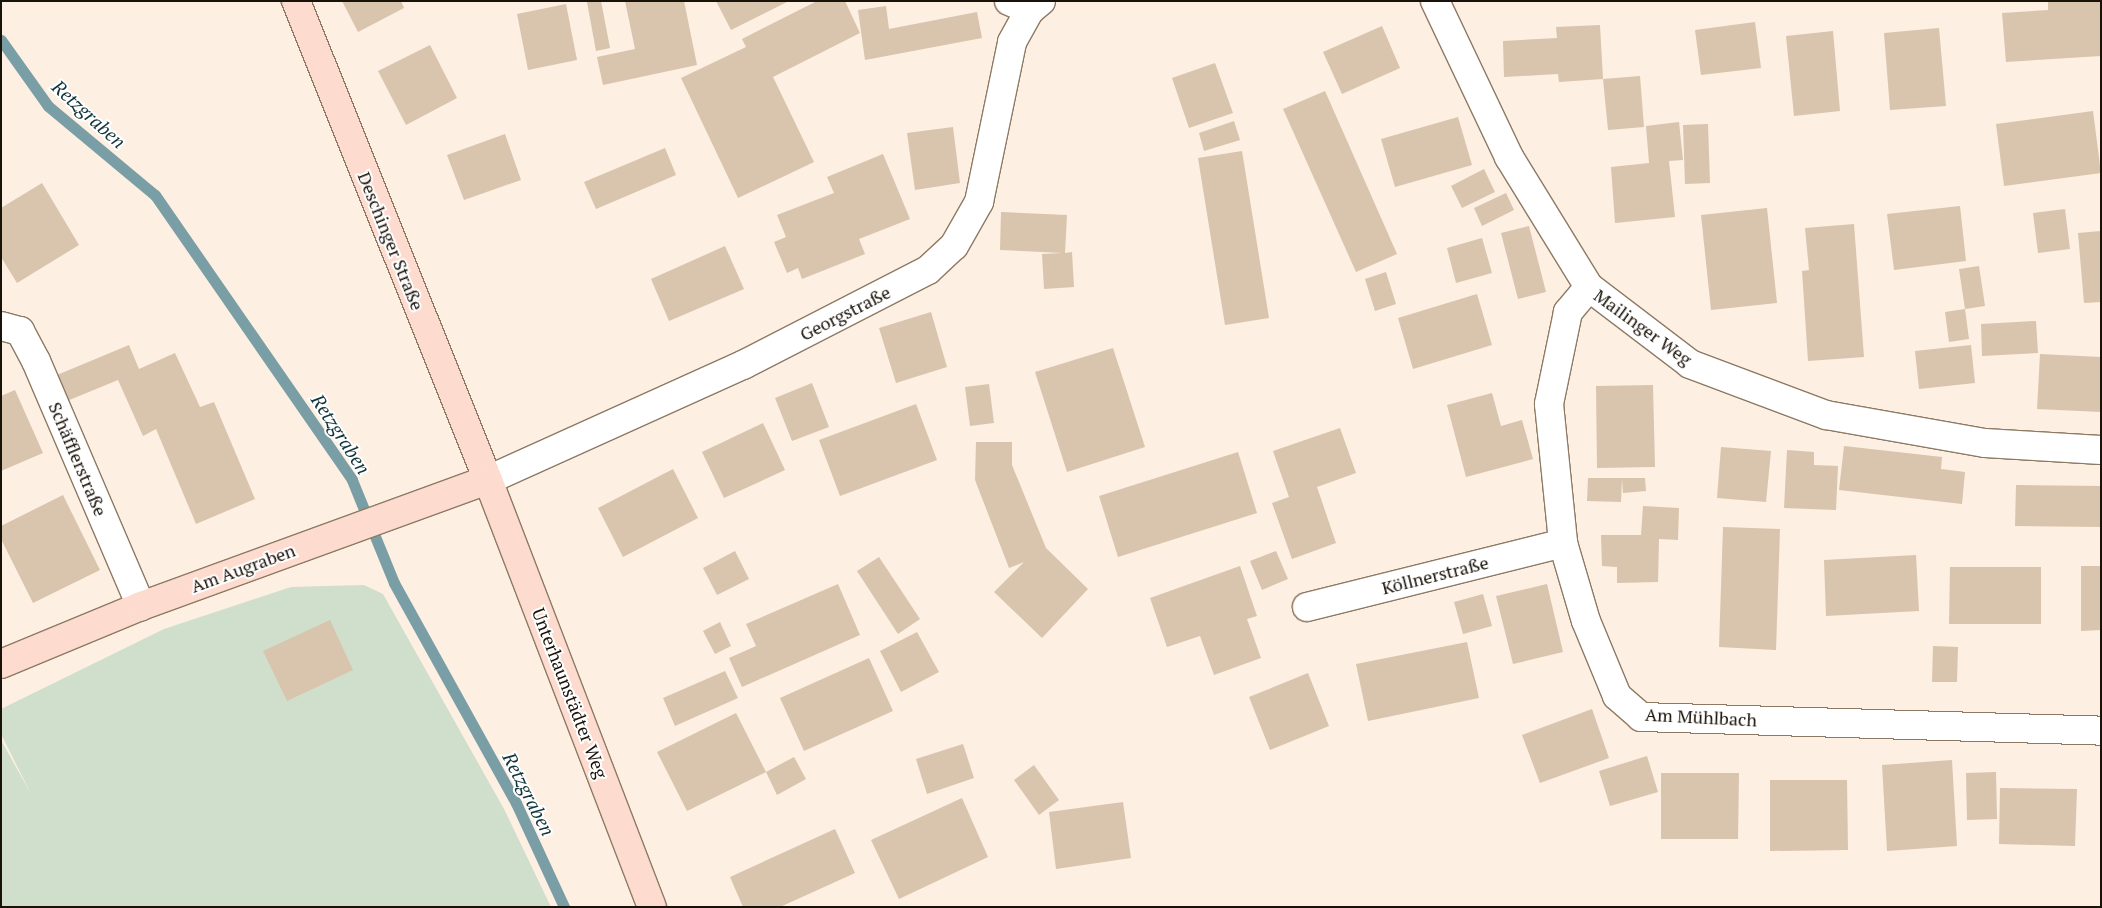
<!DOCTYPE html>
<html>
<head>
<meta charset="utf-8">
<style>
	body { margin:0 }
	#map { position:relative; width:2102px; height:908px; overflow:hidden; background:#fdefe1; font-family:"PT Serif",serif }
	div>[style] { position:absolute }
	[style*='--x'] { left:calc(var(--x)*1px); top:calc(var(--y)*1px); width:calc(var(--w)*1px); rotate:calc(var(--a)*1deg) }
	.green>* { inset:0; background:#cfdfcb }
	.stream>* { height:11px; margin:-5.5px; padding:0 5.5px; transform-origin:5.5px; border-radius:5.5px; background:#7a9ea5 }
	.building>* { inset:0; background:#d9c4ad }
	.roads { filter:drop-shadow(1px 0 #8d7a64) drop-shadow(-1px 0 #8d7a64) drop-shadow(0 1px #8d7a64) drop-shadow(0 -1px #8d7a64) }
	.street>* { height:28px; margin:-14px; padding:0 14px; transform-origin:14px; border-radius:14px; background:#fff }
	.secondary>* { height:28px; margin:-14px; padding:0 14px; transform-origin:14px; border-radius:14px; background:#fddccf }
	span { translate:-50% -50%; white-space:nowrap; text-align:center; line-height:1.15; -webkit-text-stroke:4px #fff; paint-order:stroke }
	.street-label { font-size:18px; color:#191209 }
	.water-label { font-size:19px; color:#11353c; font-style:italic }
	.frame { position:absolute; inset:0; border:2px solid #191209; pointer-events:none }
</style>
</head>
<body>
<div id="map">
	<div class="green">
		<div style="clip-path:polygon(364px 585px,383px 594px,504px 809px,551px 907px,1px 907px,1px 740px,31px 794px,1px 734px,1px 709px,164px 629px,291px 587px)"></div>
	</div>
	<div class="stream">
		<div style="--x:1;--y:40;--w:81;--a:54.5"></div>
		<div style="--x:48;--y:106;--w:139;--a:39.8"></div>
		<div style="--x:155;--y:195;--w:346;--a:55.3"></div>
		<div style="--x:352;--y:480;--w:111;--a:67.8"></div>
		<div style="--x:394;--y:583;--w:252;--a:61"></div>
		<div style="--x:516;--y:803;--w:115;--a:65.2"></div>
	</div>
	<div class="building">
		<div style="clip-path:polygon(342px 1px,401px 1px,404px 8px,358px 32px)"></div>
		<div style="clip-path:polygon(601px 1px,610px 48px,596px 51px,587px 2px)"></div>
		<div style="clip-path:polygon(625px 1px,684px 1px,697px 65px,603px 85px,597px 57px,635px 49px)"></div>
		<div style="clip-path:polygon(716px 1px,789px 1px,731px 30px)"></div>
		<div style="clip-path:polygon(817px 1px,845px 1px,860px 33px,773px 77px,814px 162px,738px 198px,681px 78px,746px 47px,742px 39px)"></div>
		<div style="clip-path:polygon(2048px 1px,2101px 1px,2101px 56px,2006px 62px,2002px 13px,2048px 10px)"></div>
		<div style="clip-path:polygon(566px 4px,577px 60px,528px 70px,517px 14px)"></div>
		<div style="clip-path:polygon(886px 6px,889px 29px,977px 12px,982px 38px,865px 60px,858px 10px)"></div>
		<div style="clip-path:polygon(1755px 22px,1761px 68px,1701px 75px,1695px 30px)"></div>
		<div style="clip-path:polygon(1600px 25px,1603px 79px,1559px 82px,1558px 74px,1504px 77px,1503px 41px,1557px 38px,1556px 27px)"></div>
		<div style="clip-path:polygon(1382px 26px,1400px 68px,1342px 94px,1323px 52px)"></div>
		<div style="clip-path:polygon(1939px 28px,1946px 106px,1890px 110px,1884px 33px)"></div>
		<div style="clip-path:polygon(1833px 31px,1840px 111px,1794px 116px,1786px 36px)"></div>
		<div style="clip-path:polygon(430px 45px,457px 98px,406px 125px,378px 71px)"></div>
		<div style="clip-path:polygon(1215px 63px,1233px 113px,1189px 128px,1172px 78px)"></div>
		<div style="clip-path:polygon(1640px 76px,1644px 127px,1608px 130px,1603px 79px)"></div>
		<div style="clip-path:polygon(1325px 91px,1397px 254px,1356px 272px,1283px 109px)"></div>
		<div style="clip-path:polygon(2093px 111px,2101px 173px,2004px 186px,1996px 124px)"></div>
		<div style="clip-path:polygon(1458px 117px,1472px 165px,1395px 187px,1381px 139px)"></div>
		<div style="clip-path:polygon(1234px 121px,1240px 140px,1204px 151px,1199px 133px)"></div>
		<div style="clip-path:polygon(1679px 122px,1683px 160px,1669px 161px,1675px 217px,1615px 223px,1611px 167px,1649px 163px,1646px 126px)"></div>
		<div style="clip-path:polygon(1708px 124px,1710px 183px,1685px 184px,1683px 125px)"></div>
		<div style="clip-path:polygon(953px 127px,960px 183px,915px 190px,907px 133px)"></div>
		<div style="clip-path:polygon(505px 134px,521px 180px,464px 200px,447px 155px)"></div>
		<div style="clip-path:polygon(665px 148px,676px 175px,596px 209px,584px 182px)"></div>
		<div style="clip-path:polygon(1242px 151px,1269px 318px,1225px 325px,1198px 158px)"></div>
		<div style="clip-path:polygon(883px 154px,910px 219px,859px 239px,865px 254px,802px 279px,798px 268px,787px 273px,774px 242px,786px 237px,777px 215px,834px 193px,827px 177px)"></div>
		<div style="clip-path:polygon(1484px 169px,1495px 192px,1462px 208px,1451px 186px)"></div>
		<div style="clip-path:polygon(42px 183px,79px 245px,17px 283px,1px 257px,1px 208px)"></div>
		<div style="clip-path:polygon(1506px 193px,1514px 210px,1482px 226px,1474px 208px)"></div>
		<div style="clip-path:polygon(1960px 206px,1966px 261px,1894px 270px,1887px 214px)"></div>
		<div style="clip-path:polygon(1767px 208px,1777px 303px,1711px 310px,1701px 215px)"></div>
		<div style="clip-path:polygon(2065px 209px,2070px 249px,2038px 253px,2033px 213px)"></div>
		<div style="clip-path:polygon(1001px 212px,1067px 215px,1065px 253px,1072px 252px,1074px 287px,1044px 289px,1042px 254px,1063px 253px,1000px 250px)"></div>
		<div style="clip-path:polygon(1854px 224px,1864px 357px,1808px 361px,1802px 271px,1809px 270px,1805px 228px)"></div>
		<div style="clip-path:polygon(1529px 226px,1546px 292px,1518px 299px,1501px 233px)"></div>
		<div style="clip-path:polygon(2101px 231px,2101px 302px,2084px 303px,2078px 233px)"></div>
		<div style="clip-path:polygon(1482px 238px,1492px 273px,1456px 283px,1447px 248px)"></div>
		<div style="clip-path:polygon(725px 246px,744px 289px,669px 321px,651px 279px)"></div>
		<div style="clip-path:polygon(1979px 266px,1985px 306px,1965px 309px,1959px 269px)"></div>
		<div style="clip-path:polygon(1386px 272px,1396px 304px,1375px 311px,1365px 279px)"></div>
		<div style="clip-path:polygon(1477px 294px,1492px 345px,1413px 369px,1398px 318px)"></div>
		<div style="clip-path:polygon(1965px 309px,1969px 339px,1949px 342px,1945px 312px)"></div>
		<div style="clip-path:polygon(931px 312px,947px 367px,896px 383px,879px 328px)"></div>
		<div style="clip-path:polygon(2036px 321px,2038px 353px,1982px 356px,1981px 324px)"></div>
		<div style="clip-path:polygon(129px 345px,139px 369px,175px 353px,200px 407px,214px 402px,255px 499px,196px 524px,156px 429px,143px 436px,118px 380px,67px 401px,57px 375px)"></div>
		<div style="clip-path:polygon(1971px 345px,1975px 383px,1919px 389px,1915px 351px)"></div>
		<div style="clip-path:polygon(1113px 348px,1145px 447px,1067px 472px,1035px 372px)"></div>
		<div style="clip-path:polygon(2040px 354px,2101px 357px,2101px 412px,2037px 409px)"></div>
		<div style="clip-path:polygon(812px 383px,829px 427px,792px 441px,775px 398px)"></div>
		<div style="clip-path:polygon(989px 384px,994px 423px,970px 426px,965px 387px)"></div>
		<div style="clip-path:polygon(1653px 385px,1655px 467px,1597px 468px,1596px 386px)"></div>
		<div style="clip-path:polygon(15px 390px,43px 453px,1px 471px,1px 396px)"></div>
		<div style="clip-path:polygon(1492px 393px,1501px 426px,1522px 420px,1533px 459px,1466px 477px,1447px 405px)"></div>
		<div style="clip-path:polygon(916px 404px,937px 460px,840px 496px,819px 440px)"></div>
		<div style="clip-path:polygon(763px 423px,785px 470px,724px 498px,702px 452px)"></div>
		<div style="clip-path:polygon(1340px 428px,1356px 473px,1317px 487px,1336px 543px,1292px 559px,1272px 503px,1289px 497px,1273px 451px)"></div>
		<div style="clip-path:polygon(976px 442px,1012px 442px,1012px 465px,1046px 548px,1088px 589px,1042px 638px,994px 592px,1024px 562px,1009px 568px,975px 480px)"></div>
		<div style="clip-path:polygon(1844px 446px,1942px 457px,1941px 469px,1965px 472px,1962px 504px,1839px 490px)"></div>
		<div style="clip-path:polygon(1721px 447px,1771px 451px,1766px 502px,1717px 498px)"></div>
		<div style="clip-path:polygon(1787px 450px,1814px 452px,1814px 465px,1838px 466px,1836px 510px,1784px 508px)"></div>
		<div style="clip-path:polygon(1238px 452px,1257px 513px,1118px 557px,1099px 496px)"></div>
		<div style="clip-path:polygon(673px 469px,698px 518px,623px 557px,598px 508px)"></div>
		<div style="clip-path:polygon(1588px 478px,1645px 478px,1646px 491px,1623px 493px,1622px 479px,1621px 502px,1587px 501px)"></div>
		<div style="clip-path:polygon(2016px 485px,2101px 486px,2101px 527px,2015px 526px)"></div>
		<div style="clip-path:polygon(63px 495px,100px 570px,33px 603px,1px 539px,1px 526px)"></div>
		<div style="clip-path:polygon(1643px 506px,1679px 508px,1678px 540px,1659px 539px,1658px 582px,1617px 583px,1617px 567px,1602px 566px,1601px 535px,1641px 535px)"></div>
		<div style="clip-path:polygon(1723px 527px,1780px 529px,1776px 650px,1719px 647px)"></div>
		<div style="clip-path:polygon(735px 551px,749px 579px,717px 595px,703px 568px)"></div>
		<div style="clip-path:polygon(1276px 551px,1288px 579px,1262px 590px,1250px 561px)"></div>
		<div style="clip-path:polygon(1916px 555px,1919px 611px,1826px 616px,1824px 560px)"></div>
		<div style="clip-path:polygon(879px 557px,920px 619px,898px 634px,857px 571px)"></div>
		<div style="clip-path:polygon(1240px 566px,1257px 616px,1247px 619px,1261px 658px,1214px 675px,1200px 636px,1167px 647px,1150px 598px)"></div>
		<div style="clip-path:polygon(2081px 566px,2101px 566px,2101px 630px,2081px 631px)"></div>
		<div style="clip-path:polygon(1950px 567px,2041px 567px,2041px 624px,1949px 624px)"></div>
		<div style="clip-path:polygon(838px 584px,860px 635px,742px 687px,729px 658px,756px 646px,746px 624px)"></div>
		<div style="clip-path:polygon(1547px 584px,1563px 652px,1513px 664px,1496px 596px)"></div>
		<div style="clip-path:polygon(1483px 594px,1492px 626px,1463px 634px,1454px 602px)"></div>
		<div style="clip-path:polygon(330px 620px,353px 670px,287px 701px,263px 651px)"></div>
		<div style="clip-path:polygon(720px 622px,731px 646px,715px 654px,703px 631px)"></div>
		<div style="clip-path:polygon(917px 632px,939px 672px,901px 692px,880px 651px)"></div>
		<div style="clip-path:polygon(1467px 642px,1479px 698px,1368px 721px,1356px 664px)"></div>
		<div style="clip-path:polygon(1933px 646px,1958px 647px,1957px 682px,1932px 682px)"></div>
		<div style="clip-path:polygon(869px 658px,893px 711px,804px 751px,780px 698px)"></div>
		<div style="clip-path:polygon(725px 671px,738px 698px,675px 726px,663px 698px)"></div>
		<div style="clip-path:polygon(1308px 673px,1329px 726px,1270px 750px,1249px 697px)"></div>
		<div style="clip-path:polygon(1592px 709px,1609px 758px,1540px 783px,1522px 735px)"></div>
		<div style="clip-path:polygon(736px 713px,766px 772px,687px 811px,657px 752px)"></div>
		<div style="clip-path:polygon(963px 744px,974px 778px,927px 794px,916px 759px)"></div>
		<div style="clip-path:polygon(1647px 756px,1658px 792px,1610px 806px,1599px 771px)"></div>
		<div style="clip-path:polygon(794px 757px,806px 779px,777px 795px,766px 772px)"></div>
		<div style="clip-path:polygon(1952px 760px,1957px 846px,1887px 851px,1882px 765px)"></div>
		<div style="clip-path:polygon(1034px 765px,1059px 800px,1039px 815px,1014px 780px)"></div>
		<div style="clip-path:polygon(1996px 772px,1997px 819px,1967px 820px,1966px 773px)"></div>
		<div style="clip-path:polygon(1661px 773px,1739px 773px,1738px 839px,1661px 839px)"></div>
		<div style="clip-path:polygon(1770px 780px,1847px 780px,1848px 850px,1770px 851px)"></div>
		<div style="clip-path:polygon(2000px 788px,2077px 789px,2075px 846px,1999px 844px)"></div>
		<div style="clip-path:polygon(962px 798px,988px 857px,899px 899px,871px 840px)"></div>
		<div style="clip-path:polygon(1123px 802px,1131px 858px,1056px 869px,1049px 812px)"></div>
		<div style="clip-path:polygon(835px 829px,855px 873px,780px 907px,743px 907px,730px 877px)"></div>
	</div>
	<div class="roads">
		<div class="street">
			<div style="--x:1009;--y:1;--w:23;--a:23"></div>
			<div style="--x:1435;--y:1;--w:173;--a:64.6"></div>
			<div style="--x:1509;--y:157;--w:153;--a:58.4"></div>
			<div style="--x:1589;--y:287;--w:127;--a:37.3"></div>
			<div style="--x:1690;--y:364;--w:145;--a:20.6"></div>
			<div style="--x:1826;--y:415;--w:161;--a:10"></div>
			<div style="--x:1985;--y:443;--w:116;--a:3.5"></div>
			<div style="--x:1589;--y:287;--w:33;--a:130"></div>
			<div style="--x:1568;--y:312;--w:94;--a:101.7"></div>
			<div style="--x:1549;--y:404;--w:140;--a:84.2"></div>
			<div style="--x:1563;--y:543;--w:81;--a:73.6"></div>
			<div style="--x:1586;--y:621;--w:81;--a:67.5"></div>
			<div style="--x:1617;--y:696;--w:32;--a:41"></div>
			<div style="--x:1641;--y:717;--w:460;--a:1.7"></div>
			<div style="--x:1;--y:326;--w:20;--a:15"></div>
			<div style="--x:20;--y:331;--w:34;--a:62"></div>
			<div style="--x:36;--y:361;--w:267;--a:66.8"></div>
			<div style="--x:488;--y:480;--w:280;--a:-24.3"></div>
			<div style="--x:743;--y:365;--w:208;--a:-27.2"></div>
			<div style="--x:928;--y:270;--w:35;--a:-43"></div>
			<div style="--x:954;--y:246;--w:51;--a:-60.4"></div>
			<div style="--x:979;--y:202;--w:163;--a:-78.3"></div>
			<div style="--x:1012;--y:42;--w:37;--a:-61"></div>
			<div style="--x:1030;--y:10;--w:14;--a:-39"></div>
			<div style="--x:1307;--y:607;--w:264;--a:-14"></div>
		</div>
		<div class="secondary">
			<div style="--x:296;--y:1;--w:516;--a:68.16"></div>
			<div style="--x:488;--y:480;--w:457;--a:69"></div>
			<div style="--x:1;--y:664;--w:152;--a:-22.5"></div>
			<div style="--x:141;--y:606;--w:369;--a:-20"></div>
		</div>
	</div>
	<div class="street-label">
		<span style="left:391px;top:241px;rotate:68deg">Deschinger Straße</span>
		<span style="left:845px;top:313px;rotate:-27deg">Georgstraße</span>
		<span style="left:1643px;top:327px;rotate:36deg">Mailinger Weg</span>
		<span style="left:78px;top:459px;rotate:67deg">Schäfflerstraße</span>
		<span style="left:243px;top:568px;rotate:-20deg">Am Augraben</span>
		<span style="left:1435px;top:575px;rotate:-14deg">Köllnerstraße</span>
		<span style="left:570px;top:693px;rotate:69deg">Unterhaunstädter Weg</span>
		<span style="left:1701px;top:717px;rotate:3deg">Am Mühlbach</span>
	</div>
	<div class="water-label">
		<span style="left:89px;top:114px;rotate:42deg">Retzgraben</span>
		<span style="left:341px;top:434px;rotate:57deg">Retzgraben</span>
		<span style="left:529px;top:794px;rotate:63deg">Retzgraben</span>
	</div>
	<div class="frame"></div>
</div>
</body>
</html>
